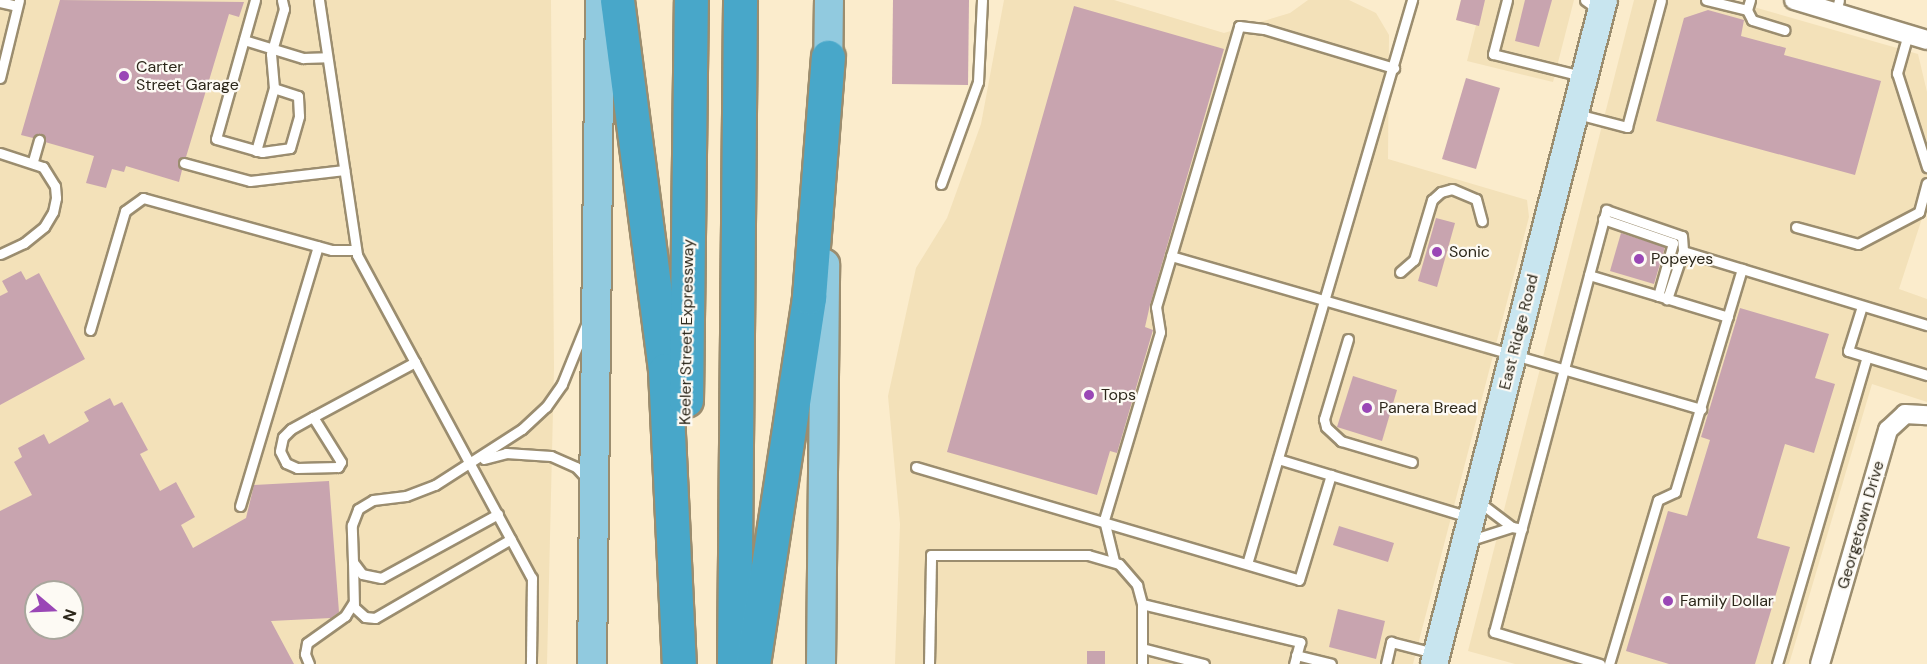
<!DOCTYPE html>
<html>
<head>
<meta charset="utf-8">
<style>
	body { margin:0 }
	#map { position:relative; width:1927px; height:664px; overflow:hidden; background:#fbeccc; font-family:"DM Sans",sans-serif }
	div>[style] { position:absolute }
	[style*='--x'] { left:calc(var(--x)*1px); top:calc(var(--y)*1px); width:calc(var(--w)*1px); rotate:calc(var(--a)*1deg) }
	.built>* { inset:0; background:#f3e1b9 }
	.building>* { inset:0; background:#c8a4af }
	.roads { filter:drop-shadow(2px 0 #9b8d6f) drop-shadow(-2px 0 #9b8d6f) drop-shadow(0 2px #9b8d6f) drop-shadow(0 -2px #9b8d6f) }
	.lane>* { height:9px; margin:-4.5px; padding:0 4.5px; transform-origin:4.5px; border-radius:4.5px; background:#fff }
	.street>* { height:18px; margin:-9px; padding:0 9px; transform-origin:9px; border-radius:9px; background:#fff }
	.secondary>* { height:26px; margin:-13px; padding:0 13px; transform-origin:13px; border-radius:13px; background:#c8e5ef }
	.primary>* { height:28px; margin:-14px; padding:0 14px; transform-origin:14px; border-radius:14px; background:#91cadf }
	.highway>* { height:33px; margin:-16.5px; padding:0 16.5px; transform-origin:16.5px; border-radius:16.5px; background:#48a7c9 }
	.dots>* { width:16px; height:16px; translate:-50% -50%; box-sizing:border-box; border:3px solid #fdfaf4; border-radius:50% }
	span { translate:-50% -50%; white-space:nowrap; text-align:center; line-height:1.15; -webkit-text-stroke:4.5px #fdfaf4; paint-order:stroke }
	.poi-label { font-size:16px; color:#2c271a }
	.left { translate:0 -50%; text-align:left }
	.street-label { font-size:16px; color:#2c271a }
	.north { position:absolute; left:24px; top:580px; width:60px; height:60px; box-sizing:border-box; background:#fdfaf4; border:2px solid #a9a69d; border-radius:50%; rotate:109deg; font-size:16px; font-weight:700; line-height:24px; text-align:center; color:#2c271a }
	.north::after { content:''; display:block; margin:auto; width:21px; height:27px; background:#9a47b6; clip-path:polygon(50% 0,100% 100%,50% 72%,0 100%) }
</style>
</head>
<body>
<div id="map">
	<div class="built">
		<div style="clip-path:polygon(evenodd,0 0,551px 0,554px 368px,547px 664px,0 664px,0 0,36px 592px,72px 592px,72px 628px,36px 628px,36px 592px)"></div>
		<div style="clip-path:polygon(1004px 0,1114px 0,1224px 33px,1290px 13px,1308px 0,1349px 0,1376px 13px,1389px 35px,1388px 159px,1527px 200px,1529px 217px,1413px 664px,895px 664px,900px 524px,888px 396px,916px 268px,947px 218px,981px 124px)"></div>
		<div style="clip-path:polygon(1461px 0,1574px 0,1553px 82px,1467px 61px,1476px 25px,1456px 20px)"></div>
		<div style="clip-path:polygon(1634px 0,1729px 0,1918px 54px,1927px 92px,1927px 203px,1899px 289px,1927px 299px,1927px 402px,1872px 384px,1789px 664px,1515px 664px,1468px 651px)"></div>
	</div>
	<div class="building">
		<div style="clip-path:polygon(60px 0,244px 2px,239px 17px,229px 14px,186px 157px,178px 161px,182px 170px,179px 182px,126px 166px,124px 172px,112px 169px,106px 188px,86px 183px,94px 156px,45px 142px,41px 134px,33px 138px,21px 135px)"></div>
		<div style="clip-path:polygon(893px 0,969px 0,968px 85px,892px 84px)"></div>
		<div style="clip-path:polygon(1461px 0,1485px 0,1479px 26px,1456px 20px)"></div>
		<div style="clip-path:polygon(1525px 0,1552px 0,1539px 47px,1515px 41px)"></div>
		<div style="clip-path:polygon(1074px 6px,1224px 49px,1150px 305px,1145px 327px,1153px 330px,1117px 453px,1110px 451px,1097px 495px,947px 452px)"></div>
		<div style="clip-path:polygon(1708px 10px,1744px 20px,1741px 36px,1786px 48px,1784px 55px,1881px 81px,1855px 175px,1656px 121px,1684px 18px)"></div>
		<div style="clip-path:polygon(1466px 78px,1500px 88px,1476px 169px,1442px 159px)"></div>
		<div style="clip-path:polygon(1436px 218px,1455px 223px,1437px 287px,1418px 281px)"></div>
		<div style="clip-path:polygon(1621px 233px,1665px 247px,1654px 284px,1610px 271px)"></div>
		<div style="clip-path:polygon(21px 271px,26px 280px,39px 273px,85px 359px,0 405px,0 296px,8px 292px,2px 281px)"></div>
		<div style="clip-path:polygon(1740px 308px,1829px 334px,1815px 378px,1835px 384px,1814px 453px,1785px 444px,1757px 538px,1790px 547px,1755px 664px,1669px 664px,1626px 651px,1668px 511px,1687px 516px,1710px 440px,1701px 437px)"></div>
		<div style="clip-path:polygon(1353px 376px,1397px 390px,1382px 441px,1337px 427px)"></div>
		<div style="clip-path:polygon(evenodd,110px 398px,114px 406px,122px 402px,148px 450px,140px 454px,160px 491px,176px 482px,195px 517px,181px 525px,193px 548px,246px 518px,254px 485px,329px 481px,339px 612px,331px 618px,271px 621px,294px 664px,0 664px,0 511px,32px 495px,14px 462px,22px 457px,18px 448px,44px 434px,49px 444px,89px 421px,84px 412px,110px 398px,36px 592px,72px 592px,72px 628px,36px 628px,36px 592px)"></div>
		<div style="clip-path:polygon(1339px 526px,1394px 543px,1388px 562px,1333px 545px)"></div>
		<div style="clip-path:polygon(1338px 609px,1385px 621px,1376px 659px,1329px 647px)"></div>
		<div style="clip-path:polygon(1087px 651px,1105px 651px,1105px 664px,1087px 664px)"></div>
	</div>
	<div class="roads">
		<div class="lane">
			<div style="--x:255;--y:0;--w:144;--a:105.7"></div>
			<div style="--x:216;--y:139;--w:48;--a:15.8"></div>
			<div style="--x:262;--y:152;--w:28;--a:-8"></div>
			<div style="--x:290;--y:148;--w:33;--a:-74"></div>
			<div style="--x:299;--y:116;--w:20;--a:-93"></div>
			<div style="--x:298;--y:96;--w:25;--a:-162"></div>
			<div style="--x:319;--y:0;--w:258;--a:81.5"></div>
			<div style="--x:357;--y:255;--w:367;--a:61.6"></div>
			<div style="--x:532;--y:578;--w:86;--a:90.7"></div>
			<div style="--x:1507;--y:0;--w:56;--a:104.5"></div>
			<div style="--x:1493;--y:54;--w:92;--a:13.9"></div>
			<div style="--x:1585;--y:0;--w:19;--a:36"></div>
			<div style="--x:1706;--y:0;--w:42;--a:13.7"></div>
			<div style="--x:1750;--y:0;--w:10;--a:107"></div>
			<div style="--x:1747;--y:10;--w:11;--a:63"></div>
			<div style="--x:1752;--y:20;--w:34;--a:17"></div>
			<div style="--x:0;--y:2;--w:17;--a:13"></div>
			<div style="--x:1836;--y:12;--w:12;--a:-76"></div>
			<div style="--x:1908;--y:34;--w:41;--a:105.8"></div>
			<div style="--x:1897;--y:73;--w:99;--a:72.3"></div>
			<div style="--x:244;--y:40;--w:62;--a:17"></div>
			<div style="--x:303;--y:58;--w:24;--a:-2"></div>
			<div style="--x:0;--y:78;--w:80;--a:-76.3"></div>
			<div style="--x:1577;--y:114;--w:52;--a:14.6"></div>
			<div style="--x:1627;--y:127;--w:131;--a:-75"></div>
			<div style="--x:256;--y:151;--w:66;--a:-74.1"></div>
			<div style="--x:274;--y:88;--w:34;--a:-95"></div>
			<div style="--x:271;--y:54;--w:47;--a:-73.9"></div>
			<div style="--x:284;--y:9;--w:9;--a:-103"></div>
			<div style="--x:0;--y:153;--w:45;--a:18"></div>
			<div style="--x:43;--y:167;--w:22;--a:58"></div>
			<div style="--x:55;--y:186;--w:12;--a:85"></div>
			<div style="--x:56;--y:198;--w:14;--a:102"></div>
			<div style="--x:53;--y:212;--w:17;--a:121"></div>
			<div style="--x:44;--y:227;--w:26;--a:141"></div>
			<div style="--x:24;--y:243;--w:26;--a:155"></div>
			<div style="--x:33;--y:161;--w:22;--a:-74"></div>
			<div style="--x:184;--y:163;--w:68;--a:15.3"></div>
			<div style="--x:250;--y:181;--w:95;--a:-6.7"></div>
			<div style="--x:941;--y:184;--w:109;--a:-70.1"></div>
			<div style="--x:978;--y:82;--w:82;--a:-87.2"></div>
			<div style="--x:1603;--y:219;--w:74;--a:18.9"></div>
			<div style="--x:1673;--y:243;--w:55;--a:105.8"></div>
			<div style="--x:1796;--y:227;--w:64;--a:15.3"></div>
			<div style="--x:1858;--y:244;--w:69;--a:-27.7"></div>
			<div style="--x:1919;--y:212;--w:30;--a:-75"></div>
			<div style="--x:1683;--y:251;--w:255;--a:16.9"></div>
			<div style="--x:1171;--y:256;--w:552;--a:16.1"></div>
			<div style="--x:1400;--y:272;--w:18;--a:-41"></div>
			<div style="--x:1414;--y:260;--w:63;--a:-73.3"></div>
			<div style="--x:1432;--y:200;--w:12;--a:-42"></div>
			<div style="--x:1441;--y:192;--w:11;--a:-15"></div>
			<div style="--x:1452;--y:189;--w:26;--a:23"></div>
			<div style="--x:1476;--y:199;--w:23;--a:75"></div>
			<div style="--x:1589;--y:275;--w:145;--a:16.8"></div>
			<div style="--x:1862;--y:306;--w:47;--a:107.3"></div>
			<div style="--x:1848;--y:351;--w:83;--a:16.9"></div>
			<div style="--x:90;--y:330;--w:124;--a:-73.6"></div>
			<div style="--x:125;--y:211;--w:22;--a:-36"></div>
			<div style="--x:143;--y:198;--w:196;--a:15.4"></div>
			<div style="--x:332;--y:250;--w:24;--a:0"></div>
			<div style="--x:1348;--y:339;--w:84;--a:106.7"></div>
			<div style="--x:1324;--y:419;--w:8;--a:76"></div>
			<div style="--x:1326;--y:427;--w:21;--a:43"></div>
			<div style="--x:1341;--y:441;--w:74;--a:16.5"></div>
			<div style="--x:313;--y:417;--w:53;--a:58.1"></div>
			<div style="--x:341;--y:462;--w:6;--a:121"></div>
			<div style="--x:338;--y:467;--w:41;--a:178.6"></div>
			<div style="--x:297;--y:468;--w:12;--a:-156"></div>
			<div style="--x:286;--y:463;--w:13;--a:-117"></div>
			<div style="--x:280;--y:451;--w:14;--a:-78"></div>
			<div style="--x:283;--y:437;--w:11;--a:-45"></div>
			<div style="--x:291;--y:429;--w:25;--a:-29"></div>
			<div style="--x:313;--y:417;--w:116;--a:-28.3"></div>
			<div style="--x:484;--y:459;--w:23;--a:-15"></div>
			<div style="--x:506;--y:453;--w:45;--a:3.8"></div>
			<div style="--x:551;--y:456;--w:27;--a:24"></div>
			<div style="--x:576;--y:467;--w:16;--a:47"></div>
			<div style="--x:1278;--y:459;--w:200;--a:16.9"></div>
			<div style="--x:916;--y:467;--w:399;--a:16.4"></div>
			<div style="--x:1299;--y:580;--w:110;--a:-73.1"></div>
			<div style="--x:1479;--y:502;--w:41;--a:37.1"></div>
			<div style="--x:1512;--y:527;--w:10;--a:11"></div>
			<div style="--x:240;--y:506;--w:271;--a:-73.3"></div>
			<div style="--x:498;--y:514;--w:133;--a:151.3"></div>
			<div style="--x:381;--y:578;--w:19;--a:-168"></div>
			<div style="--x:362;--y:574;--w:15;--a:-127"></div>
			<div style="--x:353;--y:562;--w:37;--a:-92"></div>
			<div style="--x:352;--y:525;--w:17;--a:-69"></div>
			<div style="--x:358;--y:509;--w:17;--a:-31"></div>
			<div style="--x:373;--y:500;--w:33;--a:-7"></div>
			<div style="--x:406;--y:496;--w:31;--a:-21"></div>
			<div style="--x:435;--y:485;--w:103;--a:-32.8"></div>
			<div style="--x:522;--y:429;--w:33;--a:-43"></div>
			<div style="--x:546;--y:407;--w:28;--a:-55"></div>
			<div style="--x:562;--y:384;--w:61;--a:-68"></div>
			<div style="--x:1468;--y:541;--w:46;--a:-17.7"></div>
			<div style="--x:1114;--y:561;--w:42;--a:-103.7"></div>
			<div style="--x:1104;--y:520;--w:196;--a:-73.4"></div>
			<div style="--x:1160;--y:332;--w:25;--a:-99"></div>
			<div style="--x:1156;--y:307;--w:293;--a:-73.5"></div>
			<div style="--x:1239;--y:26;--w:25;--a:7"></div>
			<div style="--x:1264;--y:29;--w:136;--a:16.7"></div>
			<div style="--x:353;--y:562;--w:45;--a:88.7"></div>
			<div style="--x:354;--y:607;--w:15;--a:42"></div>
			<div style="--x:365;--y:617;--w:10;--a:6"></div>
			<div style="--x:375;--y:618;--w:157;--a:-30.2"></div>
			<div style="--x:1247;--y:564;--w:588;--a:-73.69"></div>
			<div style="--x:1142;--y:604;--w:163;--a:13.5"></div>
			<div style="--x:1300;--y:642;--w:23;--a:105"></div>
			<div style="--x:1142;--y:648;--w:64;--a:14.5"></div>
			<div style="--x:1296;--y:655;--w:36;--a:14"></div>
			<div style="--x:309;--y:664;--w:11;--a:-112"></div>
			<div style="--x:305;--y:654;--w:11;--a:-80"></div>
			<div style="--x:307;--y:643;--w:47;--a:-35.4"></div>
			<div style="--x:345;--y:616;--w:15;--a:-58"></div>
			<div style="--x:929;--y:664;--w:109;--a:-88.9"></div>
			<div style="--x:931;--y:555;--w:157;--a:0"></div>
			<div style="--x:1088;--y:555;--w:32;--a:16"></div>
			<div style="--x:1119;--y:564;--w:28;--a:49"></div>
			<div style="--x:1137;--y:585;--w:20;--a:75"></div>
			<div style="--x:1142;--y:604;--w:60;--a:90"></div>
			<div style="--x:1386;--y:664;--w:23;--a:-77"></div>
			<div style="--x:1391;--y:642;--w:44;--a:14.3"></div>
			<div style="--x:1600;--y:664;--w:111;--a:-163.2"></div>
			<div style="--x:1494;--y:632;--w:437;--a:-75.1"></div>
			<div style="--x:1606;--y:210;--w:80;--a:18.9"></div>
			<div style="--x:1682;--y:236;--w:15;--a:86"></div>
			<div style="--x:1683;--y:251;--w:51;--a:108.4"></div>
			<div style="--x:1609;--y:664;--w:171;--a:-73.4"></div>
			<div style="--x:1658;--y:500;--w:19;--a:-25"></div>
			<div style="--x:1675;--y:492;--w:233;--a:-73.3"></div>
			<div style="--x:1777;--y:664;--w:320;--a:-73.7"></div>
		</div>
		<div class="street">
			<div style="--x:1794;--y:0;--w:139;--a:16.7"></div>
			<div style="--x:1820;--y:664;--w:244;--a:-73.8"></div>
			<div style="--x:1888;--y:430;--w:23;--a:-43"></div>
			<div style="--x:1905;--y:414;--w:22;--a:3"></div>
		</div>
		<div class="secondary">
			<div style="--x:1434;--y:664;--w:685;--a:-75.64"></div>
		</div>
		<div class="primary">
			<div style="--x:828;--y:80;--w:80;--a:-89.3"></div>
			<div style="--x:592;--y:664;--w:664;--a:-89.31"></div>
			<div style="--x:821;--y:664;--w:400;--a:-89.4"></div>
		</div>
		<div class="highway">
			<div style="--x:617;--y:0;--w:373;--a:82.6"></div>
			<div style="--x:665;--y:370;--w:294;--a:87.3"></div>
			<div style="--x:686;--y:400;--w:400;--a:-89.3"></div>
			<div style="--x:734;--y:664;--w:664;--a:-89.48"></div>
			<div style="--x:753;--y:664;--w:371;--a:-81.3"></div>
			<div style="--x:809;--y:297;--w:241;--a:-85.5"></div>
		</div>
	</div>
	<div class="dots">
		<div style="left:124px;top:76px;background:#9a47b6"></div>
		<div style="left:1437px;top:252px;background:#9a47b6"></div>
		<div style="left:1639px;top:259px;background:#9a47b6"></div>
		<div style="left:1089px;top:395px;background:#9a47b6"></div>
		<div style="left:1367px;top:408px;background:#9a47b6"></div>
		<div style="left:1668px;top:601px;background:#9a47b6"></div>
	</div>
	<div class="poi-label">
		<span class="left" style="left:136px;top:76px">Carter<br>Street Garage</span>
		<span class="left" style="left:1449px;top:252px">Sonic</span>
		<span class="left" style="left:1651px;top:259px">Popeyes</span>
		<span class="left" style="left:1101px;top:395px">Tops</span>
		<span class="left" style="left:1379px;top:408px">Panera Bread</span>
		<span class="left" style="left:1680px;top:601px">Family Dollar</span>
	</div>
	<div class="street-label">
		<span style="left:687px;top:332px;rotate:-89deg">Keeler Street Expressway</span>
		<span style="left:1519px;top:332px;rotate:-76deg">East Ridge Road</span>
		<span style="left:1861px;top:525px;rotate:-74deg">Georgetown Drive</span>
	</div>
	<div class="north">N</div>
</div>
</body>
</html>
